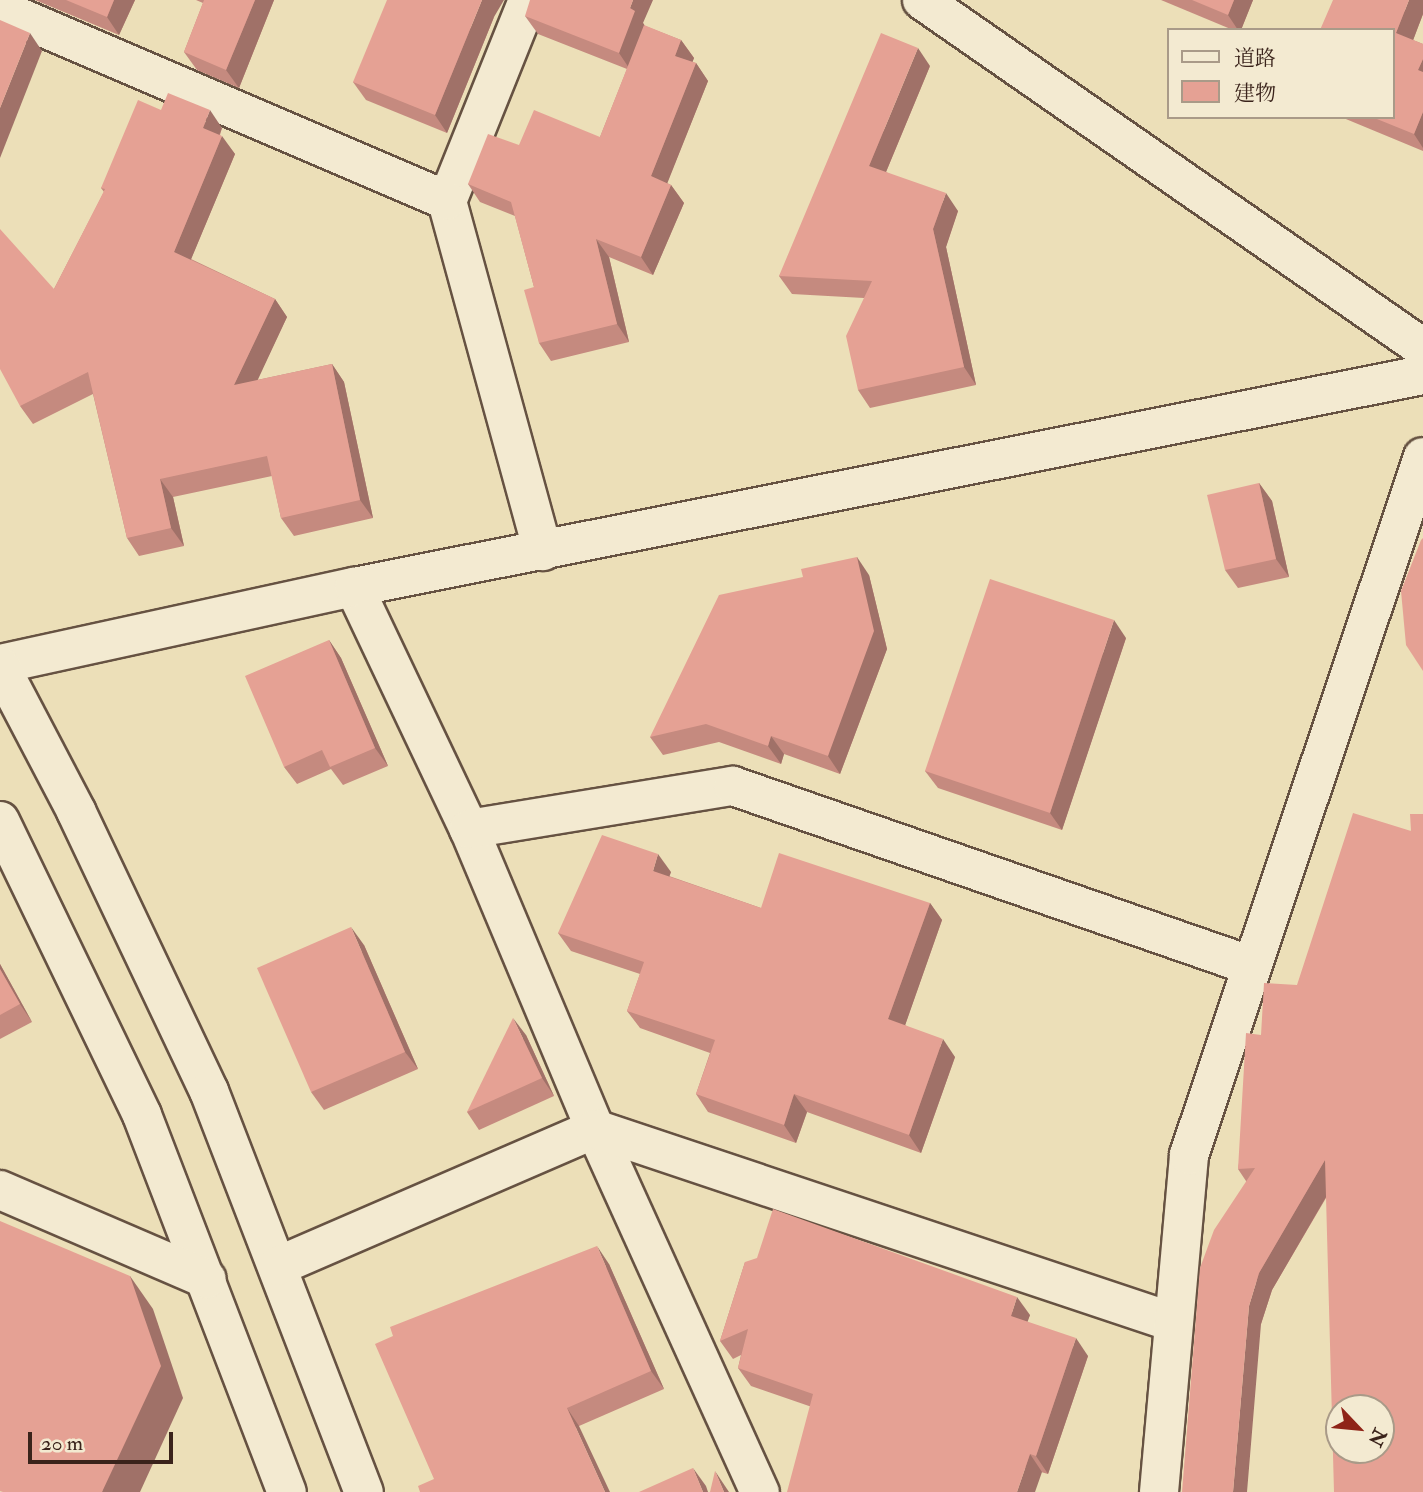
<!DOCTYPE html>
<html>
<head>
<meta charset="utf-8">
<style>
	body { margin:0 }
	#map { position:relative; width:1423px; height:1492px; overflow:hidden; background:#ecdfb8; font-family:"IM FELL Double Pica","Noto Serif JP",serif }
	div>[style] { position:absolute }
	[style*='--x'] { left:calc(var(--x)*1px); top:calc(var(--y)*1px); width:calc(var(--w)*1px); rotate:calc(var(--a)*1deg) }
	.roads { filter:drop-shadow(2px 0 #665242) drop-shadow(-2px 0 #665242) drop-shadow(0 2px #665242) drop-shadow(0 -2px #665242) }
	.minor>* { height:38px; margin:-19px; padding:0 19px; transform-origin:19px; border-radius:19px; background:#f3ead1 }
	.wall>* { inset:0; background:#c58a7f }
	.shaded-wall>* { inset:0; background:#a07168 }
	.building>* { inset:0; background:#e5a194 }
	span { translate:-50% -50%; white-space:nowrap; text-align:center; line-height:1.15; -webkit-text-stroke:5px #f3ead1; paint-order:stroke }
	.legend { position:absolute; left:1167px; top:28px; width:228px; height:91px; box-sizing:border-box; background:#f3ead1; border:2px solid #a99a88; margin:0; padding:9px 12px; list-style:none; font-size:21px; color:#3a231b }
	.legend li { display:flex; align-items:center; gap:14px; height:35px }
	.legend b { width:35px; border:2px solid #a99a88 }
	.north { position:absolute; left:1325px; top:1394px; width:70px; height:70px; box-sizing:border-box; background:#f3ead1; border:2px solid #a99a88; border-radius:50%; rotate:116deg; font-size:19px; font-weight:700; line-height:28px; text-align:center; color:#3a231b }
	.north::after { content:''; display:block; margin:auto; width:24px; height:32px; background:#8f2418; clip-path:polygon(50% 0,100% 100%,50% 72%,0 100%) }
	.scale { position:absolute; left:28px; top:1432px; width:145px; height:32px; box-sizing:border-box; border:4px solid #3a231b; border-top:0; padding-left:9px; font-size:21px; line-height:24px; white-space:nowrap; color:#3a231b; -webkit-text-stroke:5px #f3ead1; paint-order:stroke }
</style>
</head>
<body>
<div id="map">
	<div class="roads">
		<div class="minor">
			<div style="--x:528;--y:0;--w:217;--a:111.9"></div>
			<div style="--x:447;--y:201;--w:363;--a:74.7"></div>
			<div style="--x:922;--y:0;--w:610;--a:34.78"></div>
			<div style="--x:0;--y:9;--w:486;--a:23.2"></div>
			<div style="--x:354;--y:587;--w:268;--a:64.6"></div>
			<div style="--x:469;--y:829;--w:325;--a:67.2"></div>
			<div style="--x:595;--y:1129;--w:399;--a:65.6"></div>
			<div style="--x:0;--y:664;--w:362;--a:-12.3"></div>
			<div style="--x:354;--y:587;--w:1090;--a:-11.22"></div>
			<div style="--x:0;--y:666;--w:164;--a:62.3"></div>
			<div style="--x:76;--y:811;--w:310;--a:64.6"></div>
			<div style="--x:209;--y:1091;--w:430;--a:68.9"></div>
			<div style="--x:0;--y:821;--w:326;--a:64.2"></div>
			<div style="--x:142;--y:1115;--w:404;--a:69"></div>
			<div style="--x:469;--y:829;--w:267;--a:-9.3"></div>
			<div style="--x:733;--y:786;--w:549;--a:19.13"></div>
			<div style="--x:0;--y:1190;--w:225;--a:23.3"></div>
			<div style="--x:278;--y:1266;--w:345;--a:-23.4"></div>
			<div style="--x:595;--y:1129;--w:608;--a:18.49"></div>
			<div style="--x:1159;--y:1492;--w:338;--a:-84.9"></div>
			<div style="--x:1189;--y:1155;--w:736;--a:-71.47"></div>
		</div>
	</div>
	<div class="wall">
		<div style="clip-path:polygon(35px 0,135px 0,119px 35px)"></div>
		<div style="clip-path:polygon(196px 0,274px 0,239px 88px,197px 70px,184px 52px,203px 3px)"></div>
		<div style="clip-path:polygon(1161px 0,1253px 0,1241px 30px,1233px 30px)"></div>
		<div style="clip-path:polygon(1333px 0,1423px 14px,1413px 40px,1423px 44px,1423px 151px,1341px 117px,1393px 117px)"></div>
		<div style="clip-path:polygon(525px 16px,643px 23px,645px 26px,681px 40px,694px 58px,692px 62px,696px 63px,708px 81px,667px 183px,671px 185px,684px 203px,653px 275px,609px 257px,629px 342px,551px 361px,539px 343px,534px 287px,515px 216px,480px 202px,468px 184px,519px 145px,600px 137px,627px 69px,538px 34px)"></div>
		<div style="clip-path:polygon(494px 17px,447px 133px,366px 100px,353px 82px)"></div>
		<div style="clip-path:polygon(930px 66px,886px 172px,958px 211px,946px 247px,976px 385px,870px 408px,858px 390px,864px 298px,792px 294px,779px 276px)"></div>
		<div style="clip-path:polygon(161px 110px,222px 128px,220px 135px,235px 154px,191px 259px,275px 299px,287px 317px,257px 380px,332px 364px,344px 382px,373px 518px,294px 536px,281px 518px,272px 476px,173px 497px,184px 546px,139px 556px,127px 538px,93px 394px,33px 424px,20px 406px,54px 289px,104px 192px,101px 188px)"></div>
		<div style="clip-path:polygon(1259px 483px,1272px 501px,1289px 577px,1238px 588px,1225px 570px)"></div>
		<div style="clip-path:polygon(869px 575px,887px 649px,840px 774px,784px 754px,781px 764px,719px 742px,663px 755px,650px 737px)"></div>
		<div style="clip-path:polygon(1126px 638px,1062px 830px,938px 788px,925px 771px)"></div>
		<div style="clip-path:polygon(329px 640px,341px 658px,388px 766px,343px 785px,331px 769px,297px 784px,284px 767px)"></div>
		<div style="clip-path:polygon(1423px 814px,1326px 1198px,1272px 1290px,1261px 1324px,1246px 1181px,1238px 1169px,1261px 1035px)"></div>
		<div style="clip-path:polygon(671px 872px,669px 876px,761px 908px,930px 903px,942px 920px,905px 1025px,955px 1057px,921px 1153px,807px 1112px,796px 1143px,708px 1112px,696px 1094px,710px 1053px,640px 1028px,627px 1011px,640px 974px,571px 951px,558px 933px)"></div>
		<div style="clip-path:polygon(364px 945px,418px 1069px,324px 1110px,311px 1092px)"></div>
		<div style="clip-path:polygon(0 964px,32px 1022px,0 1039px)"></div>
		<div style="clip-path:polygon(526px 1035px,554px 1096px,479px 1130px,467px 1112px)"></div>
		<div style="clip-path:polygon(745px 1262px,1030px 1315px,1027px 1322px,1088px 1356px,1048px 1474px,809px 1406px,751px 1386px,738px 1368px,741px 1355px,733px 1359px,720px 1341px)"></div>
		<div style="clip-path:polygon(609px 1264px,664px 1389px,579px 1426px,434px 1479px)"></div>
	</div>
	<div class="shaded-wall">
		<div style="clip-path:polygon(114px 0,135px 0,119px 35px,107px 17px)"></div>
		<div style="clip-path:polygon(255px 0,274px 0,239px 88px,226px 70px)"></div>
		<div style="clip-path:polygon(482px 0,504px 0,494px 17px,447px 133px,435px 115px)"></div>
		<div style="clip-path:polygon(633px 0,653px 0,643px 23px,647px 29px,631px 71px,619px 53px,630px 8px)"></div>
		<div style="clip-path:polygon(1234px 0,1253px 0,1241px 30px,1238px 30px,1228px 15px)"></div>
		<div style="clip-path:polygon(1409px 0,1423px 0,1423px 14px,1409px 51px,1396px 33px)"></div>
		<div style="clip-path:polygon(30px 33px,42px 51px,0 158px,0 108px)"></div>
		<div style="clip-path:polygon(681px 40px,694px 58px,688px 74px,675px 56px)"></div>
		<div style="clip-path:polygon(918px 48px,930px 66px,881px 184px,869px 166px)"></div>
		<div style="clip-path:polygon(1423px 59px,1423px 77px,1418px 70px)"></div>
		<div style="clip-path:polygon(696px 63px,708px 81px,663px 194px,651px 176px)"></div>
		<div style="clip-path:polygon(210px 110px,222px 128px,215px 146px,203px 128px)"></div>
		<div style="clip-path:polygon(1423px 112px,1423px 148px,1414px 134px)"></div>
		<div style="clip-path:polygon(222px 136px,235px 154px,187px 269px,174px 252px)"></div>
		<div style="clip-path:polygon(671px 185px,684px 203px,653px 275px,641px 257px)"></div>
		<div style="clip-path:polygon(946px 193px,958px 211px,946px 247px,976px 385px,964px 367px,933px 229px)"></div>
		<div style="clip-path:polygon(596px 239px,609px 257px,629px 342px,617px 324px)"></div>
		<div style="clip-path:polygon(275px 299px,287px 317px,247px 403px,234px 385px)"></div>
		<div style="clip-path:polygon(332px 364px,344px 382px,373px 518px,360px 500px)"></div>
		<div style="clip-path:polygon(160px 479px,173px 497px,184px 546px,171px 528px)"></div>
		<div style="clip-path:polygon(1259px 483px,1272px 501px,1289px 577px,1276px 559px)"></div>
		<div style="clip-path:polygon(857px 557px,869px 575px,887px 649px,840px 774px,828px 756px)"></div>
		<div style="clip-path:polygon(1114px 620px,1126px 638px,1062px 830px,1050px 813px)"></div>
		<div style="clip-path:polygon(329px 640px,341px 658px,388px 766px,375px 748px)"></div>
		<div style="clip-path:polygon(771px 736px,784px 754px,781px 764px,768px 746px)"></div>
		<div style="clip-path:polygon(658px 854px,671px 872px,665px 889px,653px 871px)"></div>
		<div style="clip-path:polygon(930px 903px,942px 920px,901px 1037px,888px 1019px)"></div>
		<div style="clip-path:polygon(351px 927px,364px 945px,418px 1069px,405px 1052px)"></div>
		<div style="clip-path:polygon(0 964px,32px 1022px,20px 1004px,0 969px)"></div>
		<div style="clip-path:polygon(513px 1018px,526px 1035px,554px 1096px,542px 1078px)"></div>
		<div style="clip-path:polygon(943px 1039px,955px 1057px,921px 1153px,909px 1135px)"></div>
		<div style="clip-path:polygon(794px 1094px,807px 1112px,796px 1143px,784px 1125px)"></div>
		<div style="clip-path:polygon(1325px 1160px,1337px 1178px,1272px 1290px,1261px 1324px,1247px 1492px,1233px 1492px,1249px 1306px,1259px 1273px)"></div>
		<div style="clip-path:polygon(597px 1246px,609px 1264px,664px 1389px,651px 1371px)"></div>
		<div style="clip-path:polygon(130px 1276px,153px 1309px,183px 1398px,140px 1492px,102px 1492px)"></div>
		<div style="clip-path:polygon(1017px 1297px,1030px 1315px,1023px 1334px,1011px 1316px)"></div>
		<div style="clip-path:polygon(1076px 1338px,1088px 1356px,1048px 1474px,1036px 1456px)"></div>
		<div style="clip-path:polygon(567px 1408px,579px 1426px,610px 1492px,605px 1492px)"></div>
		<div style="clip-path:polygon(1030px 1454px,1042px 1472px,1035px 1492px,1017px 1492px)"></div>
		<div style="clip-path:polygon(693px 1468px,706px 1486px,708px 1492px,703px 1492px)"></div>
		<div style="clip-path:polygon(715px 1471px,729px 1492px,724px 1492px)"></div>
	</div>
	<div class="building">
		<div style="clip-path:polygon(66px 0,114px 0,107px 17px)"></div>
		<div style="clip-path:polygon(204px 0,255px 0,226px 70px,184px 52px)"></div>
		<div style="clip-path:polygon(387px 0,482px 0,435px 115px,353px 82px)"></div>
		<div style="clip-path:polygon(530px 0,633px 0,630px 8px,635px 11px,619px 53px,525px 16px)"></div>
		<div style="clip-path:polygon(1192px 0,1234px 0,1228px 15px)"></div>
		<div style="clip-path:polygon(1333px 0,1409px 0,1396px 33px,1423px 44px,1423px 59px,1418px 70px,1423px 72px,1423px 112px,1414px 134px,1372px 117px,1393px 117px,1393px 30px,1320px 30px)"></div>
		<div style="clip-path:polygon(0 20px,30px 33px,0 108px)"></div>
		<div style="clip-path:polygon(644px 25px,681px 40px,675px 56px,696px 63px,651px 176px,671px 185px,641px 257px,596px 239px,617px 324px,539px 343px,524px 290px,534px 287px,511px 202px,468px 184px,488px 134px,519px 145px,534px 110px,600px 137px)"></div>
		<div style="clip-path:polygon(881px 33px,918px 48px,869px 166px,946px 193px,933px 229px,964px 367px,858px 390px,846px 336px,872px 281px,779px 276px)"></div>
		<div style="clip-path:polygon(168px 93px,210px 110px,203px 128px,222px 136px,174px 252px,275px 299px,234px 385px,332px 364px,360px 500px,281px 518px,267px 456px,160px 479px,171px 528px,127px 538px,88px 372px,20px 406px,0 369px,0 229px,54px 289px,105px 189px,101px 188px,138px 100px,161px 110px)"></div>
		<div style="clip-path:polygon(1259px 483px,1276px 559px,1225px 570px,1207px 495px)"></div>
		<div style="clip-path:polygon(1423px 538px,1423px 671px,1406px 645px,1401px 591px,1421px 540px)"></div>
		<div style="clip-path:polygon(857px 557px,874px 631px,828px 756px,771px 736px,768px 746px,706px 724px,650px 737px,719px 595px,803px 577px,801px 569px)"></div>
		<div style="clip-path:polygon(990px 579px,1114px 620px,1050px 813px,925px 771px)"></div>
		<div style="clip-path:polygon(329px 640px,375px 748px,330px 767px,322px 750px,284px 767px,245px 676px)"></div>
		<div style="clip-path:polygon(evenodd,1353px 813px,1411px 831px,1410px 814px,1423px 814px,1423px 1492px,1334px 1492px,1325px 1160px,1259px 1273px,1249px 1306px,1233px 1492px,1182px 1492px,1200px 1268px,1214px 1230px,1255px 1168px,1238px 1169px,1246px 1033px,1261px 1035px,1264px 983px,1297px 985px,1353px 813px,1339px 1408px,1381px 1408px,1381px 1450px,1339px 1450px,1339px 1408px)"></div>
		<div style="clip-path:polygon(602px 835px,658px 854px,653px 871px,761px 908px,779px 853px,930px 903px,888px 1019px,943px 1039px,909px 1135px,794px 1094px,784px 1125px,696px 1094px,715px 1040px,627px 1011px,644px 962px,558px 933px)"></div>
		<div style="clip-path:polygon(351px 927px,405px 1052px,311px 1092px,257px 968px)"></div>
		<div style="clip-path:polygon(0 969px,20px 1004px,0 1015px)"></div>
		<div style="clip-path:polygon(513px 1018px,542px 1078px,467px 1112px)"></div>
		<div style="clip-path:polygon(773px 1209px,1017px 1297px,1011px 1316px,1076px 1338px,1036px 1456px,1030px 1454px,1017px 1492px,787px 1492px,813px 1394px,738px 1368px,748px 1329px,720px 1341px,745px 1262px,757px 1258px)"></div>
		<div style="clip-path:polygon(0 1221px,130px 1276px,161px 1366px,102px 1492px,3px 1492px,0 1491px)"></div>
		<div style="clip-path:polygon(597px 1246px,651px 1371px,567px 1408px,605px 1492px,420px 1492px,418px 1486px,434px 1479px,375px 1344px,393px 1336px,390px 1327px)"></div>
		<div style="clip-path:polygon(693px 1468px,703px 1492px,639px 1492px)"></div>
		<div style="clip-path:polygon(715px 1471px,724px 1492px,710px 1492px)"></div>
	</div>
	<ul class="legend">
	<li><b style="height:9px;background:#f3ead1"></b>道路</li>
	<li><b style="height:19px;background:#e5a194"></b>建物</li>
	</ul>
	<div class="north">N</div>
	<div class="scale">20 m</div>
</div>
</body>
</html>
